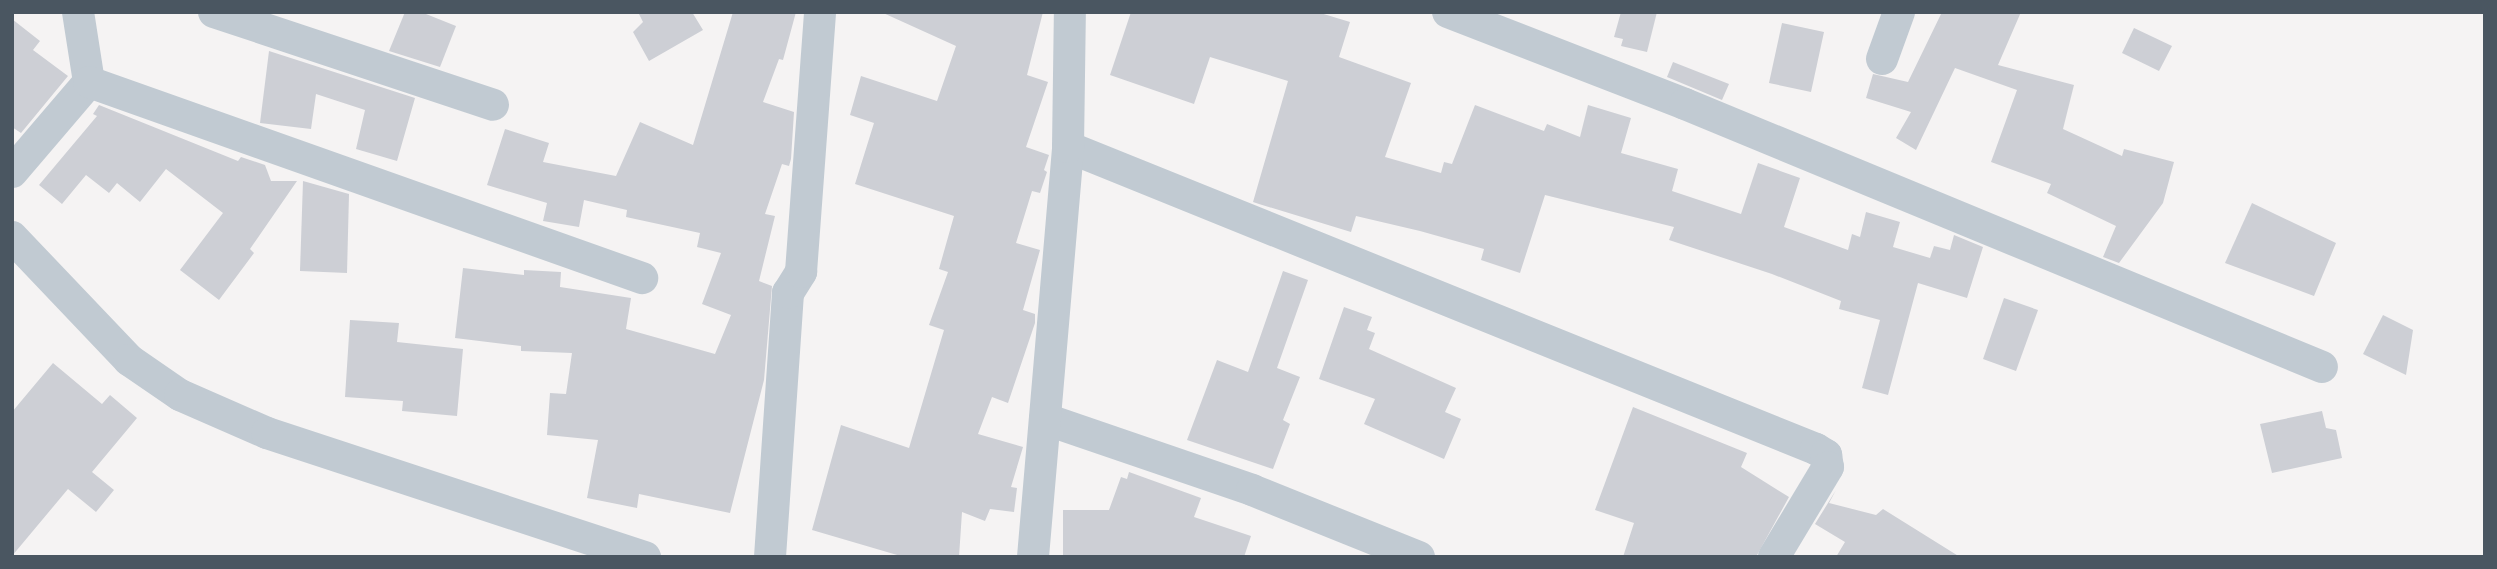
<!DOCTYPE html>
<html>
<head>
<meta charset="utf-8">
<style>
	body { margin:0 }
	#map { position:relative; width:2497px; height:569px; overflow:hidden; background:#f5f3f3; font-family:"Exo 2",sans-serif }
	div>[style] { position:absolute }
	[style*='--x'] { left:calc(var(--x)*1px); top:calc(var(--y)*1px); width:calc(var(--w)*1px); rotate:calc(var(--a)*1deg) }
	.building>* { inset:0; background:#cdcfd5 }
	.minor>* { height:32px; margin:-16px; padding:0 16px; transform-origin:16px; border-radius:16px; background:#c1cad2 }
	span { translate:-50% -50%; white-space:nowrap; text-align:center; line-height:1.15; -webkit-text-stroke:5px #fff; paint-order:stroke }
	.frame { position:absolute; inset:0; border:14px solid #4a5661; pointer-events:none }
</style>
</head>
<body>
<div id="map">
	<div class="building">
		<div style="clip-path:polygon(405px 12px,421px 12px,456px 26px,440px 67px,389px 51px)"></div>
		<div style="clip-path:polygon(638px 12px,692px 12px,703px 30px,649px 61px,633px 32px,643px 22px)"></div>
		<div style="clip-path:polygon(733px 12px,796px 12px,783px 60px,779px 59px,763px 102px,794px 112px,791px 159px,789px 166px,782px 164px,765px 214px,775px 216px,759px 281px,772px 286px,764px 380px,730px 513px,639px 494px,637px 508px,587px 498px,598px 440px,547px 435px,550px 393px,566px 394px,572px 353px,521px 351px,521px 346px,455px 338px,463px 268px,524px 275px,524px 270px,561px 272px,560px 287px,631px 298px,626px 329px,715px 354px,731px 315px,702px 304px,721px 253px,697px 247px,700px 233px,626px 217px,627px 210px,584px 200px,579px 227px,543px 221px,547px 203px,487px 185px,505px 129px,549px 143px,543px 162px,616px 176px,640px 122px,693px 145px)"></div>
		<div style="clip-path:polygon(881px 12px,1043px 12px,1027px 75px,1048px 82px,1026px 147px,1049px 155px,1044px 170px,1047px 172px,1040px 193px,1032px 191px,1016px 243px,1040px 250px,1023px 310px,1035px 314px,1035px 323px,1008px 403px,992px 397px,978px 434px,1023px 447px,1011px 487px,1017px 488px,1014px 512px,990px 509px,985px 521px,962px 512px,959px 557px,904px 557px,812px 530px,841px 425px,909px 448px,944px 330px,929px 325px,948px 272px,939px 269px,954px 216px,855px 184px,874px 123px,850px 115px,861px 76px,937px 101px,956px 46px)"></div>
		<div style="clip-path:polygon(1131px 12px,1317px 12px,1350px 22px,1339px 57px,1411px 83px,1385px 157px,1441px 173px,1444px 162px,1452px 164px,1475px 105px,1544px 131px,1547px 124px,1580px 137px,1588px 105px,1631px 118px,1621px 153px,1678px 169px,1672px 191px,1741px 214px,1758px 163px,1800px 178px,1784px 227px,1848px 250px,1852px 234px,1860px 237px,1866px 212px,1900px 222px,1893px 247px,1930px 258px,1934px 246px,1950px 250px,1954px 235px,1983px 247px,1967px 298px,1918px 283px,1888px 395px,1862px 388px,1880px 320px,1839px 309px,1841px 301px,1772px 274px,1669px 240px,1674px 227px,1545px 195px,1520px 273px,1481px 260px,1484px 249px,1420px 231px,1356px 216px,1351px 232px,1259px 204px,1253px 202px,1288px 81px,1210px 57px,1194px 104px,1110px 75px)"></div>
		<div style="clip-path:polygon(1621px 12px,1657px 12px,1647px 52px,1621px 46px,1623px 39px,1614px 37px)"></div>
		<div style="clip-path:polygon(1942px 12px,2021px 12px,1998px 65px,2074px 85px,2063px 129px,2122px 156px,2124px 149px,2174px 162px,2163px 203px,2119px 263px,2103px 257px,2116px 226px,2047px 193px,2051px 184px,1991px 162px,2017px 90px,1955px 68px,1916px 150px,1896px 138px,1911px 112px,1866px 98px,1873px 74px,1908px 82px)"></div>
		<div style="clip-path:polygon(12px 19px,40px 41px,33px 50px,68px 76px,21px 133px,12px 127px)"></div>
		<div style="clip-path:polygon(1782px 23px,1824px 32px,1811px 92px,1769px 83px)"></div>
		<div style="clip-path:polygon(2134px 28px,2172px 46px,2159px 71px,2122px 53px)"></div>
		<div style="clip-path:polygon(269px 51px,415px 98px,397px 161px,356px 149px,365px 110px,316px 94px,311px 129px,260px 123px)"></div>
		<div style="clip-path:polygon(1673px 62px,1729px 84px,1722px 100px,1667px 77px)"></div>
		<div style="clip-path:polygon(99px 105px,238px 161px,241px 157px,265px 165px,271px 181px,297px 181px,250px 249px,254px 253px,219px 300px,180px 270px,223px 213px,166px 169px,140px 202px,117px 183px,109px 193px,86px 175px,62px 204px,39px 185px,97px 116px,93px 114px)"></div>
		<div style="clip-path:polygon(303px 181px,349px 194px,347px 273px,300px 271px)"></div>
		<div style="clip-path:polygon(2252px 203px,2336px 243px,2314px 296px,2225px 263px)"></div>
		<div style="clip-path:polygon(1283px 271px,1308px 280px,1277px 368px,1300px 377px,1283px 420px,1290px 424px,1273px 469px,1187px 440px,1217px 360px,1248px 372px)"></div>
		<div style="clip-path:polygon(2004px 298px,2038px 310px,2016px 371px,1983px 359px)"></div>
		<div style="clip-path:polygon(1344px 307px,1372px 317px,1367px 330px,1375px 333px,1369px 349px,1456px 388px,1445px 412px,1461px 419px,1444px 459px,1364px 424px,1375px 399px,1319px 379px)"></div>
		<div style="clip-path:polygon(2383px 315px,2413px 330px,2406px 375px,2363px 354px)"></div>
		<div style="clip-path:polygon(350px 320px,399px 323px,397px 342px,463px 349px,457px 416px,402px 411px,403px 401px,345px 397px)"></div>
		<div style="clip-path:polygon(53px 363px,102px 404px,110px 395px,137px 418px,92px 472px,114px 490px,96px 512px,68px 489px,12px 556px,12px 412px)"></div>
		<div style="clip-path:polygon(1633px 407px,1747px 453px,1741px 467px,1789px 497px,1756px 557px,1623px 557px,1634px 523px,1595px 510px)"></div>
		<div style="clip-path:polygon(2322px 411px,2326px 428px,2336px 430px,2342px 458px,2272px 473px,2260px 424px)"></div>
		<div style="clip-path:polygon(1129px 472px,1201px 498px,1194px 517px,1251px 536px,1244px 557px,1063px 557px,1063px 510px,1109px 510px,1121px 477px,1127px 479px)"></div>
		<div style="clip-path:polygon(1836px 490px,1829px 503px,1876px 515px,1883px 509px,1960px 557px,1836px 557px,1845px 542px,1815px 524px)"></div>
	</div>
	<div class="minor">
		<div style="--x:78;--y:12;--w:71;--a:81.1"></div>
		<div style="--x:214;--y:12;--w:294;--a:18.4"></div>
		<div style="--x:1448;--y:12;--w:254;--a:21.2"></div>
		<div style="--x:1685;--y:104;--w:689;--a:22.43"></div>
		<div style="--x:1882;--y:59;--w:50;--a:-70.1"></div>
		<div style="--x:1068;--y:147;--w:807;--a:21.99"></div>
		<div style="--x:1816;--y:449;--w:12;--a:31"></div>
		<div style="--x:1826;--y:455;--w:12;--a:81"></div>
		<div style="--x:1828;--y:467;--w:105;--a:121"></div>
		<div style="--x:12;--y:172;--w:118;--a:-49.5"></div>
		<div style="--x:89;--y:82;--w:587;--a:19.52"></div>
		<div style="--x:12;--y:237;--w:170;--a:46.4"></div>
		<div style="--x:129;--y:360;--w:62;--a:34.5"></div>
		<div style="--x:180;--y:395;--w:95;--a:23.6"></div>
		<div style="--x:267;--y:433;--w:398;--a:18.2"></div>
		<div style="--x:1045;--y:419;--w:219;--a:18.9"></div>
		<div style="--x:1252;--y:490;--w:180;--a:21.9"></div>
		<div style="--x:770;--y:557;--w:265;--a:-86.1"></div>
		<div style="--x:788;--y:293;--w:25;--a:-58"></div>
		<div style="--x:801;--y:272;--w:261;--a:-85.8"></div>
		<div style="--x:1033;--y:557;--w:411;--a:-85.1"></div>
		<div style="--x:1068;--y:147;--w:135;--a:-89.2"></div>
	</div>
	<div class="frame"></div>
</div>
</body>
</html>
